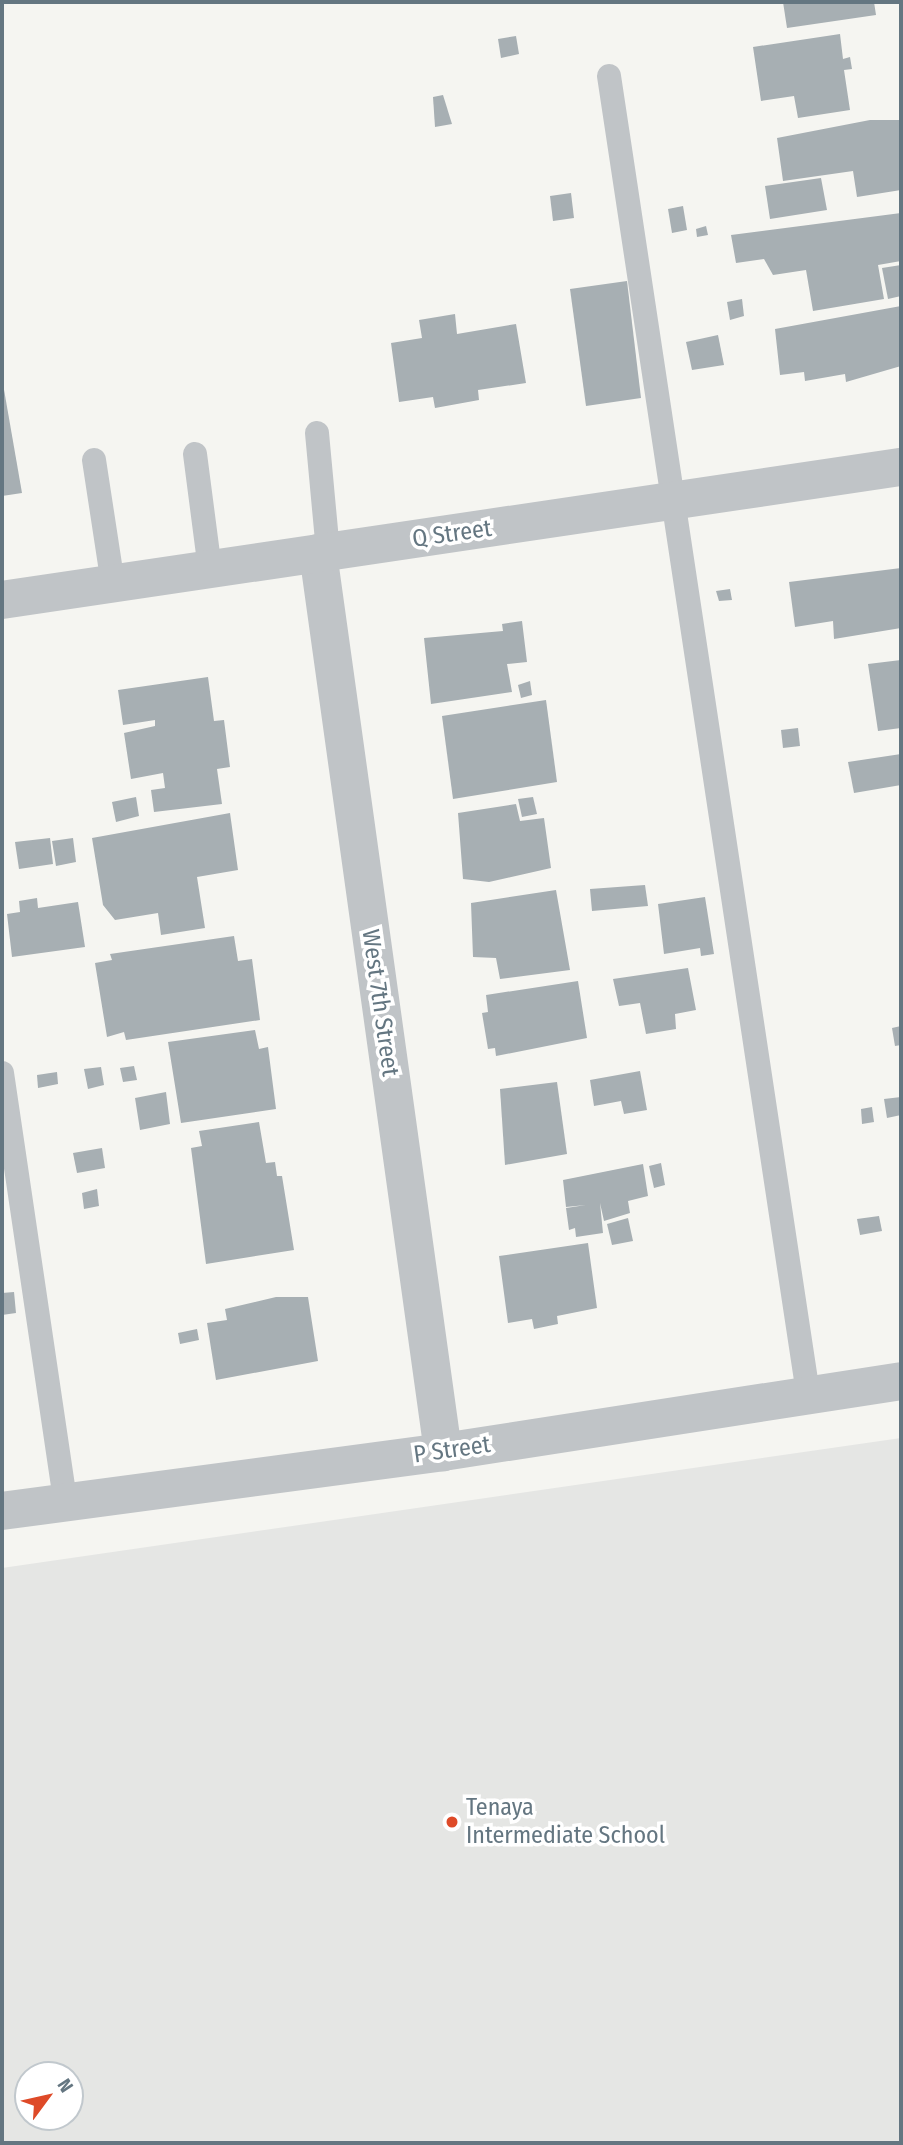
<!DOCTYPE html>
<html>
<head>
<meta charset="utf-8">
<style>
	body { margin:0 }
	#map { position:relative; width:903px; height:2145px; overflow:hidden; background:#f5f5f1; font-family:"Fira Sans Condensed",sans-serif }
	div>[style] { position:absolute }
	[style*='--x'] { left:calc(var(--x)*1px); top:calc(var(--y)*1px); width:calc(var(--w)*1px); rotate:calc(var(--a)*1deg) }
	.built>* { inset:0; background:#e5e6e4 }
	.building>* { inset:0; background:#a7afb3 }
	.service>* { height:24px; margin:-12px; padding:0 12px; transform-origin:12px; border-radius:12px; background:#c0c4c7 }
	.minor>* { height:38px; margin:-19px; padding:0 19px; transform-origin:19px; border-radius:19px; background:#c0c4c7 }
	.dots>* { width:19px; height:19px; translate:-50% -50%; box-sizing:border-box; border:4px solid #fff; border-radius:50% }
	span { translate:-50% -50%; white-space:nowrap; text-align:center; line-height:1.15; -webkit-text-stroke:7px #fff; paint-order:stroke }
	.street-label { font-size:24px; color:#647681 }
	.poi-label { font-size:24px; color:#647681 }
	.left { translate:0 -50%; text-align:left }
	.frame { position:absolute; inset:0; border:4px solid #647681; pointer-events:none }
	.north { position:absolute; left:14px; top:2061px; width:70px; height:70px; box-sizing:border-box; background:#fff; border:2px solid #c1c8cd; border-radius:50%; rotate:57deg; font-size:19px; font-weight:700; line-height:28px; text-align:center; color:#647681 }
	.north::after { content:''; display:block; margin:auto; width:24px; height:32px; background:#de4a28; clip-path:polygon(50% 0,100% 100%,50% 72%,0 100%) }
</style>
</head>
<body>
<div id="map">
	<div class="built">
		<div style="clip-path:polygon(evenodd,901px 1438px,901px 2143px,2px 2143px,2px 1568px,901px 1438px,28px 2075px,70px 2075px,70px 2117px,28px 2117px,28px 2075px)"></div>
	</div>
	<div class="building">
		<div style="clip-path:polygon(783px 2px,874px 2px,876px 15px,787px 28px)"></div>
		<div style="clip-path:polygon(840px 34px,843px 59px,850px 57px,852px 69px,844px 70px,850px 110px,798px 118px,794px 96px,761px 101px,753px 47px)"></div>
		<div style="clip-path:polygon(516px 36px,519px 54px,501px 58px,498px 39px)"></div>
		<div style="clip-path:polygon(443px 95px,452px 124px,435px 127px,433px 97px)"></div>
		<div style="clip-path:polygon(870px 120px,900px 120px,901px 190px,857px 197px,853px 171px,783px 181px,777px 138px)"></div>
		<div style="clip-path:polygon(821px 178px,827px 210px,770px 219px,765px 186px)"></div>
		<div style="clip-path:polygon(571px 193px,574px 218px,553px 221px,550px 196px)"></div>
		<div style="clip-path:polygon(683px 206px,687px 230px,672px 233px,668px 209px)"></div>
		<div style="clip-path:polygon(901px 213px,901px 261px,878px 265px,884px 299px,813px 311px,806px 270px,773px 275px,764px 259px,736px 263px,731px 235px)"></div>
		<div style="clip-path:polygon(706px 226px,708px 235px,697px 237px,696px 229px)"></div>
		<div style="clip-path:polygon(901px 265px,901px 296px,888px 299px,882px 268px)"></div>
		<div style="clip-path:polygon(627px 281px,641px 398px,586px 406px,570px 289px)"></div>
		<div style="clip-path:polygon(742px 299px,744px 316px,730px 320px,727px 302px)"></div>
		<div style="clip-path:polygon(901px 306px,901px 366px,846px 382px,845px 374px,805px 381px,804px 372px,780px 375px,775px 329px)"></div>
		<div style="clip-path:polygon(455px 314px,457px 334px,516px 324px,526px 383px,478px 390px,479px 400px,435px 408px,433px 397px,399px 402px,391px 343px,422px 338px,419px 320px)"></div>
		<div style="clip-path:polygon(718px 335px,724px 365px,692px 370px,686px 342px)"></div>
		<div style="clip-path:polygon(2px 378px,22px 493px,2px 496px)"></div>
		<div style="clip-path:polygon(901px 568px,901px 628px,834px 639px,833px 621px,795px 627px,789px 582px)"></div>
		<div style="clip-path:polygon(730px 589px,732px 600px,719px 601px,716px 591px)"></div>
		<div style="clip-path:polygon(522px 621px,527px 662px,507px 664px,512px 692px,431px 704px,424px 638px,503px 631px,502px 624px)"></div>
		<div style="clip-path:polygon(901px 660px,901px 728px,878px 731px,868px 664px)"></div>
		<div style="clip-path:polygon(208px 677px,214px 721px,224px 720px,230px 767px,217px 769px,222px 804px,154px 812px,151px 790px,165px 788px,163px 773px,131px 779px,124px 733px,155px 726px,155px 720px,123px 725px,118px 690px)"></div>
		<div style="clip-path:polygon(530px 681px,532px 695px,521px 698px,518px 685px)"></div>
		<div style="clip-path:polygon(546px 700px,557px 782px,453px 799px,442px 716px)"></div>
		<div style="clip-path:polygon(798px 728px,800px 746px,783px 748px,781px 730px)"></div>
		<div style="clip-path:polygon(901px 754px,901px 785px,854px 793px,848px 762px)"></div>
		<div style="clip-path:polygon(136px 797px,139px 816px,116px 822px,112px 802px)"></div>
		<div style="clip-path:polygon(533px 797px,537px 814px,522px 817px,518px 799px)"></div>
		<div style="clip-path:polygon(516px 804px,520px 821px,544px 818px,551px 868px,489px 882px,463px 879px,458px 813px)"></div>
		<div style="clip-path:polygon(230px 813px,238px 870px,197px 877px,205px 928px,161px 935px,158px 913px,115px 920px,103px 905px,92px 838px)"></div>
		<div style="clip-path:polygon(50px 838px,53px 864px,19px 869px,15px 842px)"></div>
		<div style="clip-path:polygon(73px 838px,76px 862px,56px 866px,52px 841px)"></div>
		<div style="clip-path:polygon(645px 885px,648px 906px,592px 911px,590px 889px)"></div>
		<div style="clip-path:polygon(556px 890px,570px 970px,500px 979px,496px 958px,473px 957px,471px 903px)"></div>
		<div style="clip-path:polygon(705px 897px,714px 954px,701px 956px,700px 948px,664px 954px,658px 904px)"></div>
		<div style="clip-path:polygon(37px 898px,38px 908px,78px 902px,85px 947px,12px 957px,7px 914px,20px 912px,19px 901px)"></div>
		<div style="clip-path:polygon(234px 936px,238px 961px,252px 959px,260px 1020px,126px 1040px,124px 1032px,107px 1037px,95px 963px,112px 960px,110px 954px)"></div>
		<div style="clip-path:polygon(688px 968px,696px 1010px,675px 1014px,676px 1029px,646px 1034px,640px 1003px,619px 1006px,613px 979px)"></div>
		<div style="clip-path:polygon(578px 981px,587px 1038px,496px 1056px,495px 1048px,488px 1049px,482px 1013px,488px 1012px,486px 995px)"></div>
		<div style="clip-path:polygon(901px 1026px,901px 1045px,895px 1046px,892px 1028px)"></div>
		<div style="clip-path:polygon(255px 1030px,259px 1049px,268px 1047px,276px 1109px,181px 1123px,168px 1042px)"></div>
		<div style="clip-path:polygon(134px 1066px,137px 1080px,123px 1082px,120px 1068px)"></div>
		<div style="clip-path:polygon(101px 1067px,104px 1085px,88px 1089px,84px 1069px)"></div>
		<div style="clip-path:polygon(640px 1071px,647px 1110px,624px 1114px,621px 1101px,594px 1106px,590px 1080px)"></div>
		<div style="clip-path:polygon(57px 1072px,58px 1084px,38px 1088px,37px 1075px)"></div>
		<div style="clip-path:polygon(557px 1082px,567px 1154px,505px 1165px,500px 1089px)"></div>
		<div style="clip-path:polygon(166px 1092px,170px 1124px,140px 1130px,135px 1098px)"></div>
		<div style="clip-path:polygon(901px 1097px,901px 1115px,887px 1118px,884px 1099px)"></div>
		<div style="clip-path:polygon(872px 1107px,874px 1122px,862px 1124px,861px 1109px)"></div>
		<div style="clip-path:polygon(259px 1122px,266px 1163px,275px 1162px,277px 1176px,282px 1176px,294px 1250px,206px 1264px,191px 1148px,202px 1146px,199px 1131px)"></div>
		<div style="clip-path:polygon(102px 1148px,105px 1168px,77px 1173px,73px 1153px)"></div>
		<div style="clip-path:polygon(661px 1163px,665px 1185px,654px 1188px,649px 1166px)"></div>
		<div style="clip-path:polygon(643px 1164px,648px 1196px,628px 1201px,630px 1213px,604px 1221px,600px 1203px,603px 1233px,576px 1237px,575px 1228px,569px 1230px,566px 1208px,586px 1205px,566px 1207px,563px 1180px)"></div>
		<div style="clip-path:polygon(97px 1189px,99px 1206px,84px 1209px,82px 1193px)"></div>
		<div style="clip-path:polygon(879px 1216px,882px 1231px,860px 1235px,857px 1219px)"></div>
		<div style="clip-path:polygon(628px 1218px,633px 1241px,612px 1245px,607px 1224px)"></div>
		<div style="clip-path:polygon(588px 1243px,597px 1308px,557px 1316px,558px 1324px,534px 1329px,532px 1319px,508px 1323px,499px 1256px)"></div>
		<div style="clip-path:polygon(14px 1292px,16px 1313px,2px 1315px,2px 1293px)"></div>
		<div style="clip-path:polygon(276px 1297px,308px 1297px,318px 1361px,216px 1380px,207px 1323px,227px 1320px,225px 1309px)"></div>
		<div style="clip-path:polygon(197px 1329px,199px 1340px,180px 1344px,178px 1333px)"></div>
	</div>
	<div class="service">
		<div style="--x:609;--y:76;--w:1332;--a:81.41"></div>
		<div style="--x:317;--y:433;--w:120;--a:84.7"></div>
		<div style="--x:195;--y:454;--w:117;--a:82.6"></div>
		<div style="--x:94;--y:460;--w:125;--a:81.3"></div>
		<div style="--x:2;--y:1073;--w:432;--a:81.6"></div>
	</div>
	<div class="minor">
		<div style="--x:318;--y:553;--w:908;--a:82.08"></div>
		<div style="--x:2;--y:600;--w:909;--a:-8.42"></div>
		<div style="--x:2;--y:1511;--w:445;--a:-7.6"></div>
		<div style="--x:443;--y:1452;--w:463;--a:-8.8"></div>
	</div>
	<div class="dots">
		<div style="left:452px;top:1822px;background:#de4a28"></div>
	</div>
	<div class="street-label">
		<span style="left:452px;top:534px;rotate:-8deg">Q Street</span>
		<span style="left:380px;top:1003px;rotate:82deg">West 7th Street</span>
		<span style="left:452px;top:1450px;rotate:-8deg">P Street</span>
	</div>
	<div class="poi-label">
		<span class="left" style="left:466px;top:1822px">Tenaya<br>Intermediate School</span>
	</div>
	<div class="frame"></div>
	<div class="north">N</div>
</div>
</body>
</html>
